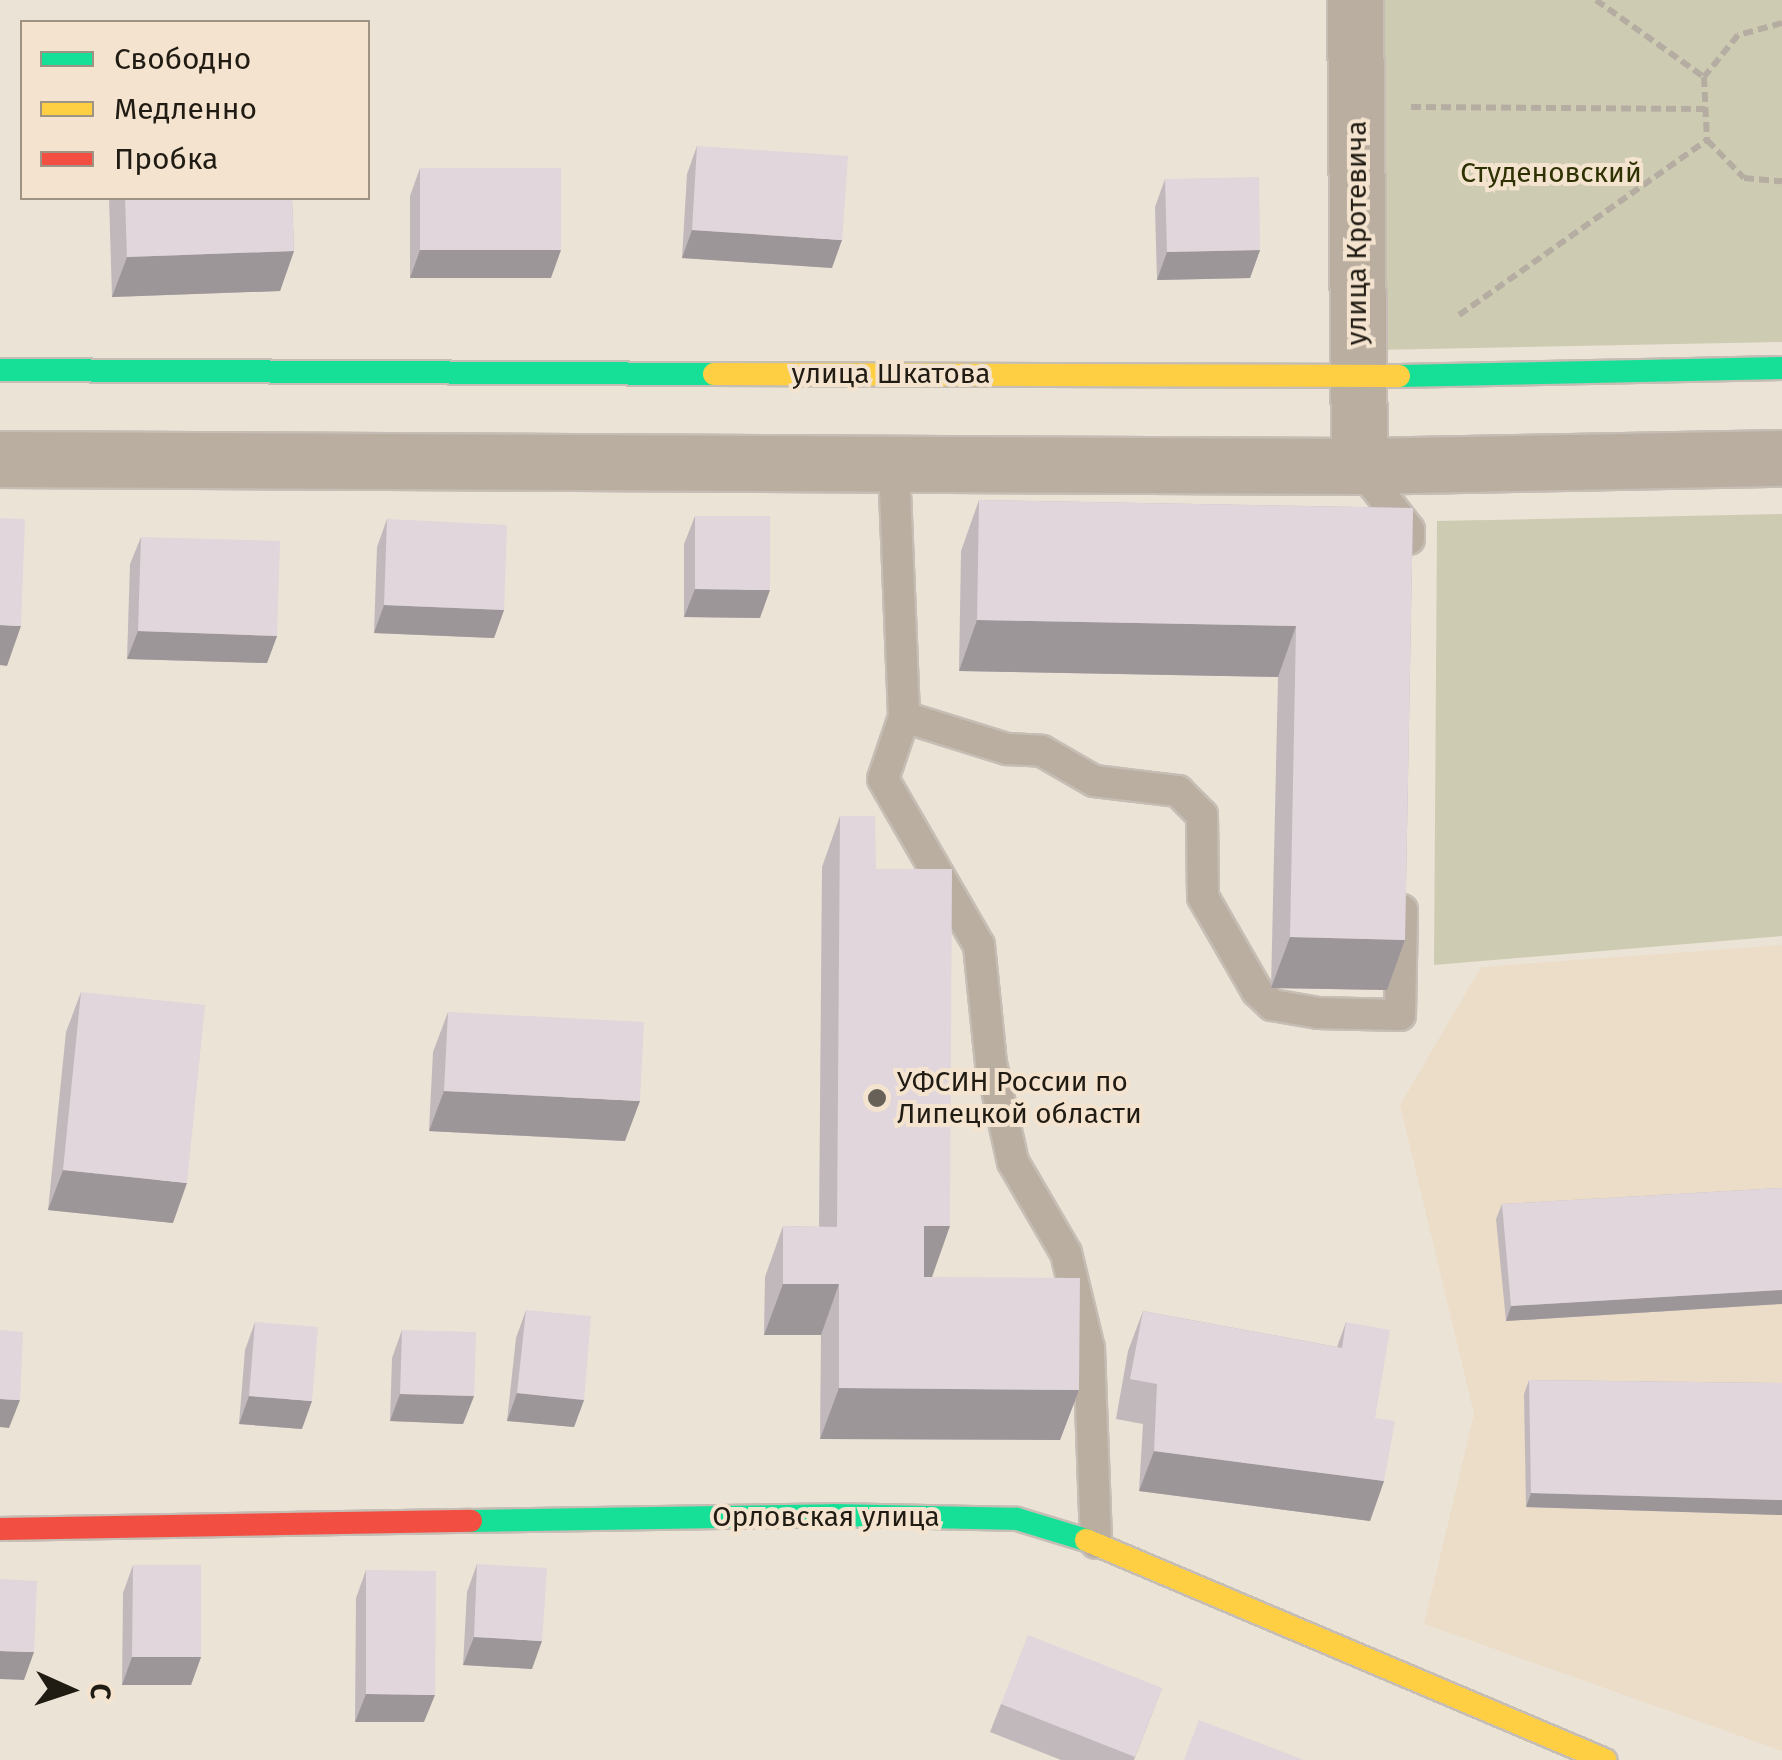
<!DOCTYPE html>
<html>
<head>
<meta charset="utf-8">
<style>
	body { margin:0 }
	#map { position:relative; width:1782px; height:1760px; overflow:hidden; background:#ece3d7; font-family:"Fira Sans",sans-serif }
	div>[style] { position:absolute }
	[style*='--x'] { left:calc(var(--x)*1px); top:calc(var(--y)*1px); width:calc(var(--w)*1px); rotate:calc(var(--a)*1deg) }
	.built>* { inset:0; background:#ecddc8 }
	.green>* { inset:0; background:#cdccb2 }
	.path>* { height:6px; margin-top:-3px; transform-origin:0; background:repeating-linear-gradient(90deg,#b6ada2 0 10px,transparent 0 15px) }
	.roads { filter:drop-shadow(2px 0 #c6beb5) drop-shadow(-2px 0 #c6beb5) drop-shadow(0 2px #c6beb5) drop-shadow(0 -2px #c6beb5) }
	.lane>* { height:30px; margin:-15px; padding:0 15px; transform-origin:15px; border-radius:15px; background:#baaea1 }
	.street>* { height:55px; margin:-27.5px; padding:0 27.5px; transform-origin:27.5px; border-radius:27.5px; background:#baaea1 }
	.fast>* { height:22px; margin:-11px; padding:0 11px; transform-origin:11px; border-radius:11px; background:#16e098 }
	.slow>* { height:22px; margin:-11px; padding:0 11px; transform-origin:11px; border-radius:11px; background:#ffcf43 }
	.jam>* { height:22px; margin:-11px; padding:0 11px; transform-origin:11px; border-radius:11px; background:#f24e42 }
	.wall>* { inset:0; background:#c1b8bc }
	.shaded-wall>* { inset:0; background:#9d9699 }
	.building>* { inset:0; background:#e0d6db }
	.dots>* { width:28px; height:28px; translate:-50% -50%; box-sizing:border-box; border:5px solid #f4e4cf; border-radius:50% }
	span { translate:-50% -50%; white-space:nowrap; text-align:center; line-height:1.15; -webkit-text-stroke:8px #f4e4cf; paint-order:stroke }
	.park-label { font-size:28px; color:#2e3102 }
	.street-label { font-size:28px; color:#201b13 }
	.poi-label { font-size:28px; color:#201b13 }
	.left { translate:0 -50%; text-align:left }
	.legend { position:absolute; left:20px; top:20px; width:350px; height:180px; box-sizing:border-box; background:#f4e4cf; border:2px solid #9f9484; margin:0; padding:12px 18px; list-style:none; font-size:30px; color:#201b13 }
	.legend li { display:flex; align-items:center; gap:20px; height:50px }
	.legend b { width:50px; border:2px solid #9f9484 }
	.north { position:absolute; left:20px; top:1640px; width:100px; height:100px; -webkit-text-stroke:8px #f4e4cf; paint-order:stroke; rotate:93deg; font-size:28px; font-weight:700; line-height:40px; text-align:center; color:#201b13 }
	.north::after { content:''; display:block; margin:auto; width:35px; height:45px; background:#201b13; clip-path:polygon(50% 0,100% 100%,50% 72%,0 100%) }
</style>
</head>
<body>
<div id="map">
	<div class="built">
		<div style="clip-path:polygon(1782px 945px,1782px 1751px,1424px 1624px,1474px 1414px,1400px 1105px,1481px 967px)"></div>
	</div>
	<div class="green">
		<div style="clip-path:polygon(1374px 0,1782px 0,1782px 342px,1375px 350px)"></div>
		<div style="clip-path:polygon(1782px 514px,1782px 936px,1434px 965px,1437px 521px)"></div>
	</div>
	<div class="path">
		<div style="--x:1596;--y:0;--w:133;--a:35.5"></div>
		<div style="--x:1782;--y:23;--w:46;--a:164.7"></div>
		<div style="--x:1738;--y:35;--w:54;--a:129"></div>
		<div style="--x:1704;--y:77;--w:63;--a:87.3"></div>
		<div style="--x:1707;--y:140;--w:53;--a:45.8"></div>
		<div style="--x:1744;--y:178;--w:38;--a:5"></div>
		<div style="--x:1411;--y:107;--w:294;--a:0.4"></div>
		<div style="--x:1459;--y:315;--w:304;--a:-35.2"></div>
	</div>
	<div class="roads">
		<div class="lane">
			<div style="--x:894;--y:466;--w:251;--a:87.7"></div>
			<div style="--x:904;--y:717;--w:65;--a:108.7"></div>
			<div style="--x:883;--y:779;--w:192;--a:60"></div>
			<div style="--x:979;--y:945;--w:119;--a:84.2"></div>
			<div style="--x:991;--y:1063;--w:101;--a:77.5"></div>
			<div style="--x:1013;--y:1162;--w:105;--a:59.8"></div>
			<div style="--x:1066;--y:1253;--w:99;--a:76.5"></div>
			<div style="--x:1089;--y:1349;--w:194;--a:87.9"></div>
			<div style="--x:1359;--y:466;--w:81;--a:52"></div>
			<div style="--x:1409;--y:530;--w:9;--a:90"></div>
			<div style="--x:904;--y:717;--w:108;--a:17.3"></div>
			<div style="--x:1007;--y:749;--w:35;--a:3"></div>
			<div style="--x:1042;--y:751;--w:60;--a:30"></div>
			<div style="--x:1094;--y:781;--w:85;--a:6.8"></div>
			<div style="--x:1178;--y:791;--w:34;--a:45"></div>
			<div style="--x:1202;--y:815;--w:82;--a:89.3"></div>
			<div style="--x:1203;--y:897;--w:108;--a:60.1"></div>
			<div style="--x:1257;--y:991;--w:21;--a:43"></div>
			<div style="--x:1272;--y:1005;--w:47;--a:9.9"></div>
			<div style="--x:1318;--y:1013;--w:82;--a:1.4"></div>
			<div style="--x:1400;--y:1015;--w:105;--a:-88.9"></div>
		</div>
		<div class="street">
			<div style="--x:1355;--y:0;--w:466;--a:89.5"></div>
			<div style="--x:0;--y:459;--w:1359;--a:0.3"></div>
			<div style="--x:1359;--y:466;--w:423;--a:-1.1"></div>
		</div>
		<div class="fast">
			<div style="--x:0;--y:370;--w:714;--a:0.32"></div>
			<div style="--x:1399;--y:376;--w:383;--a:-1.2"></div>
			<div style="--x:471;--y:1521;--w:362;--a:-0.9"></div>
			<div style="--x:833;--y:1515;--w:184;--a:1.2"></div>
			<div style="--x:1017;--y:1519;--w:72;--a:16.9"></div>
		</div>
		<div class="slow">
			<div style="--x:714;--y:374;--w:685;--a:0.17"></div>
			<div style="--x:1086;--y:1540;--w:564;--a:22.97"></div>
		</div>
		<div class="jam">
			<div style="--x:0;--y:1529;--w:471;--a:-1"></div>
		</div>
	</div>
	<div class="wall">
		<div style="clip-path:polygon(697px 146px,832px 268px,682px 258px,687px 174px)"></div>
		<div style="clip-path:polygon(420px 168px,551px 278px,410px 278px,410px 196px)"></div>
		<div style="clip-path:polygon(1165px 179px,1260px 250px,1250px 278px,1157px 280px,1155px 207px)"></div>
		<div style="clip-path:polygon(109px 198px,292px 198px,294px 251px,280px 291px,112px 297px)"></div>
		<div style="clip-path:polygon(979px 500px,1413px 508px,1405px 940px,1387px 990px,1271px 988px,1278px 677px,959px 671px,961px 551px)"></div>
		<div style="clip-path:polygon(695px 516px,760px 618px,684px 617px,684px 544px)"></div>
		<div style="clip-path:polygon(387px 519px,504px 610px,494px 638px,374px 633px,377px 547px)"></div>
		<div style="clip-path:polygon(141px 537px,277px 636px,267px 663px,127px 659px,130px 564px)"></div>
		<div style="clip-path:polygon(840px 816px,876px 869px,932px 1277px,1079px 1390px,1060px 1440px,820px 1439px,821px 1335px,764px 1335px,765px 1277px,783px 1226px,819px 1227px,822px 867px)"></div>
		<div style="clip-path:polygon(81px 992px,173px 1223px,48px 1210px,66px 1032px)"></div>
		<div style="clip-path:polygon(448px 1012px,625px 1141px,429px 1131px,433px 1052px)"></div>
		<div style="clip-path:polygon(1782px 1188px,1782px 1304px,1506px 1321px,1496px 1219px,1502px 1204px)"></div>
		<div style="clip-path:polygon(526px 1310px,584px 1400px,574px 1427px,507px 1421px,516px 1338px)"></div>
		<div style="clip-path:polygon(1143px 1311px,1337px 1347px,1346px 1322px,1375px 1418px,1384px 1481px,1370px 1521px,1139px 1491px,1143px 1424px,1116px 1419px,1128px 1351px)"></div>
		<div style="clip-path:polygon(255px 1322px,302px 1429px,239px 1424px,245px 1350px)"></div>
		<div style="clip-path:polygon(402px 1330px,474px 1396px,463px 1424px,390px 1421px,392px 1358px)"></div>
		<div style="clip-path:polygon(1529px 1380px,1782px 1383px,1782px 1515px,1526px 1507px,1524px 1394px)"></div>
		<div style="clip-path:polygon(477px 1564px,532px 1669px,463px 1665px,467px 1592px)"></div>
		<div style="clip-path:polygon(133px 1565px,201px 1657px,191px 1685px,122px 1685px,123px 1593px)"></div>
		<div style="clip-path:polygon(366px 1570px,424px 1722px,355px 1722px,356px 1598px)"></div>
		<div style="clip-path:polygon(1162px 1688px,1134px 1760px,1061px 1760px,990px 1732px,1001px 1704px)"></div>
	</div>
	<div class="shaded-wall">
		<div style="clip-path:polygon(692px 230px,842px 240px,832px 268px,682px 258px)"></div>
		<div style="clip-path:polygon(420px 250px,561px 250px,551px 278px,410px 278px)"></div>
		<div style="clip-path:polygon(1260px 250px,1250px 278px,1157px 280px,1167px 252px)"></div>
		<div style="clip-path:polygon(294px 251px,280px 291px,112px 297px,127px 257px)"></div>
		<div style="clip-path:polygon(695px 589px,770px 590px,760px 618px,684px 617px)"></div>
		<div style="clip-path:polygon(384px 605px,504px 610px,494px 638px,374px 633px)"></div>
		<div style="clip-path:polygon(977px 620px,1296px 626px,1278px 677px,959px 671px)"></div>
		<div style="clip-path:polygon(0 625px,21px 626px,7px 666px,0 665px)"></div>
		<div style="clip-path:polygon(138px 631px,277px 636px,267px 663px,127px 659px)"></div>
		<div style="clip-path:polygon(1290px 937px,1405px 940px,1387px 990px,1271px 988px)"></div>
		<div style="clip-path:polygon(444px 1091px,640px 1101px,625px 1141px,429px 1131px)"></div>
		<div style="clip-path:polygon(63px 1170px,187px 1183px,173px 1223px,48px 1210px)"></div>
		<div style="clip-path:polygon(924px 1226px,950px 1226px,932px 1277px,905px 1277px)"></div>
		<div style="clip-path:polygon(783px 1284px,839px 1284px,821px 1335px,764px 1335px)"></div>
		<div style="clip-path:polygon(1782px 1290px,1782px 1304px,1506px 1321px,1511px 1306px)"></div>
		<div style="clip-path:polygon(839px 1388px,1079px 1390px,1060px 1440px,820px 1439px)"></div>
		<div style="clip-path:polygon(517px 1393px,584px 1400px,574px 1427px,507px 1421px)"></div>
		<div style="clip-path:polygon(400px 1394px,474px 1396px,463px 1424px,390px 1421px)"></div>
		<div style="clip-path:polygon(249px 1396px,312px 1401px,302px 1429px,239px 1424px)"></div>
		<div style="clip-path:polygon(0 1399px,20px 1400px,9px 1428px,0 1427px)"></div>
		<div style="clip-path:polygon(1154px 1451px,1384px 1481px,1370px 1521px,1139px 1491px)"></div>
		<div style="clip-path:polygon(1531px 1493px,1782px 1500px,1782px 1515px,1526px 1507px)"></div>
		<div style="clip-path:polygon(474px 1637px,542px 1641px,532px 1669px,463px 1665px)"></div>
		<div style="clip-path:polygon(0 1651px,34px 1652px,24px 1680px,0 1679px)"></div>
		<div style="clip-path:polygon(132px 1657px,201px 1657px,191px 1685px,122px 1685px)"></div>
		<div style="clip-path:polygon(366px 1694px,435px 1695px,424px 1722px,355px 1722px)"></div>
	</div>
	<div class="building">
		<div style="clip-path:polygon(697px 146px,848px 156px,842px 240px,692px 230px)"></div>
		<div style="clip-path:polygon(420px 168px,561px 168px,561px 250px,420px 250px)"></div>
		<div style="clip-path:polygon(1259px 177px,1260px 250px,1167px 252px,1165px 179px)"></div>
		<div style="clip-path:polygon(125px 198px,292px 198px,294px 251px,127px 257px)"></div>
		<div style="clip-path:polygon(979px 500px,1413px 508px,1405px 940px,1290px 937px,1296px 626px,977px 620px)"></div>
		<div style="clip-path:polygon(695px 516px,770px 516px,770px 590px,695px 589px)"></div>
		<div style="clip-path:polygon(0 518px,25px 519px,21px 626px,0 625px)"></div>
		<div style="clip-path:polygon(387px 519px,507px 525px,504px 610px,384px 605px)"></div>
		<div style="clip-path:polygon(141px 537px,280px 541px,277px 636px,138px 631px)"></div>
		<div style="clip-path:polygon(840px 816px,875px 816px,876px 869px,952px 869px,950px 1226px,924px 1226px,924px 1277px,1080px 1278px,1079px 1390px,839px 1388px,839px 1284px,783px 1284px,783px 1226px,837px 1227px)"></div>
		<div style="clip-path:polygon(81px 992px,205px 1005px,187px 1183px,63px 1170px)"></div>
		<div style="clip-path:polygon(448px 1012px,644px 1022px,640px 1101px,444px 1091px)"></div>
		<div style="clip-path:polygon(1782px 1188px,1782px 1290px,1511px 1306px,1502px 1204px)"></div>
		<div style="clip-path:polygon(526px 1310px,591px 1316px,584px 1400px,517px 1393px)"></div>
		<div style="clip-path:polygon(1143px 1311px,1342px 1348px,1346px 1322px,1390px 1330px,1375px 1418px,1395px 1421px,1384px 1481px,1154px 1451px,1157px 1384px,1130px 1379px)"></div>
		<div style="clip-path:polygon(255px 1322px,318px 1327px,312px 1401px,249px 1396px)"></div>
		<div style="clip-path:polygon(0 1330px,23px 1332px,20px 1400px,0 1399px)"></div>
		<div style="clip-path:polygon(402px 1330px,476px 1332px,474px 1396px,400px 1394px)"></div>
		<div style="clip-path:polygon(1529px 1380px,1782px 1383px,1782px 1500px,1531px 1493px)"></div>
		<div style="clip-path:polygon(477px 1564px,547px 1568px,542px 1641px,474px 1637px)"></div>
		<div style="clip-path:polygon(133px 1565px,201px 1565px,201px 1657px,132px 1657px)"></div>
		<div style="clip-path:polygon(366px 1570px,436px 1571px,435px 1695px,366px 1694px)"></div>
		<div style="clip-path:polygon(0 1579px,37px 1581px,34px 1652px,0 1651px)"></div>
		<div style="clip-path:polygon(1028px 1635px,1162px 1688px,1135px 1757px,1001px 1704px)"></div>
		<div style="clip-path:polygon(1199px 1720px,1304px 1760px,1184px 1760px)"></div>
	</div>
	<div class="dots">
		<div style="left:877px;top:1098px;background:#676158"></div>
	</div>
	<div class="park-label">
		<span style="left:1551px;top:173px">Студеновский</span>
	</div>
	<div class="street-label">
		<span style="left:1357px;top:233px;rotate:-90deg">улица Кротевича</span>
		<span style="left:891px;top:374px">улица Шкатова</span>
		<span style="left:826px;top:1517px">Орловская улица</span>
	</div>
	<div class="poi-label">
		<span class="left" style="left:897px;top:1098px">УФСИН России по<br>Липецкой области</span>
	</div>
	<ul class="legend">
	<li><b style="height:12px;background:#16e098"></b>Свободно</li>
	<li><b style="height:12px;background:#ffcf43"></b>Медленно</li>
	<li><b style="height:12px;background:#f24e42"></b>Пробка</li>
	</ul>
	<div class="north">С</div>
</div>
</body>
</html>
